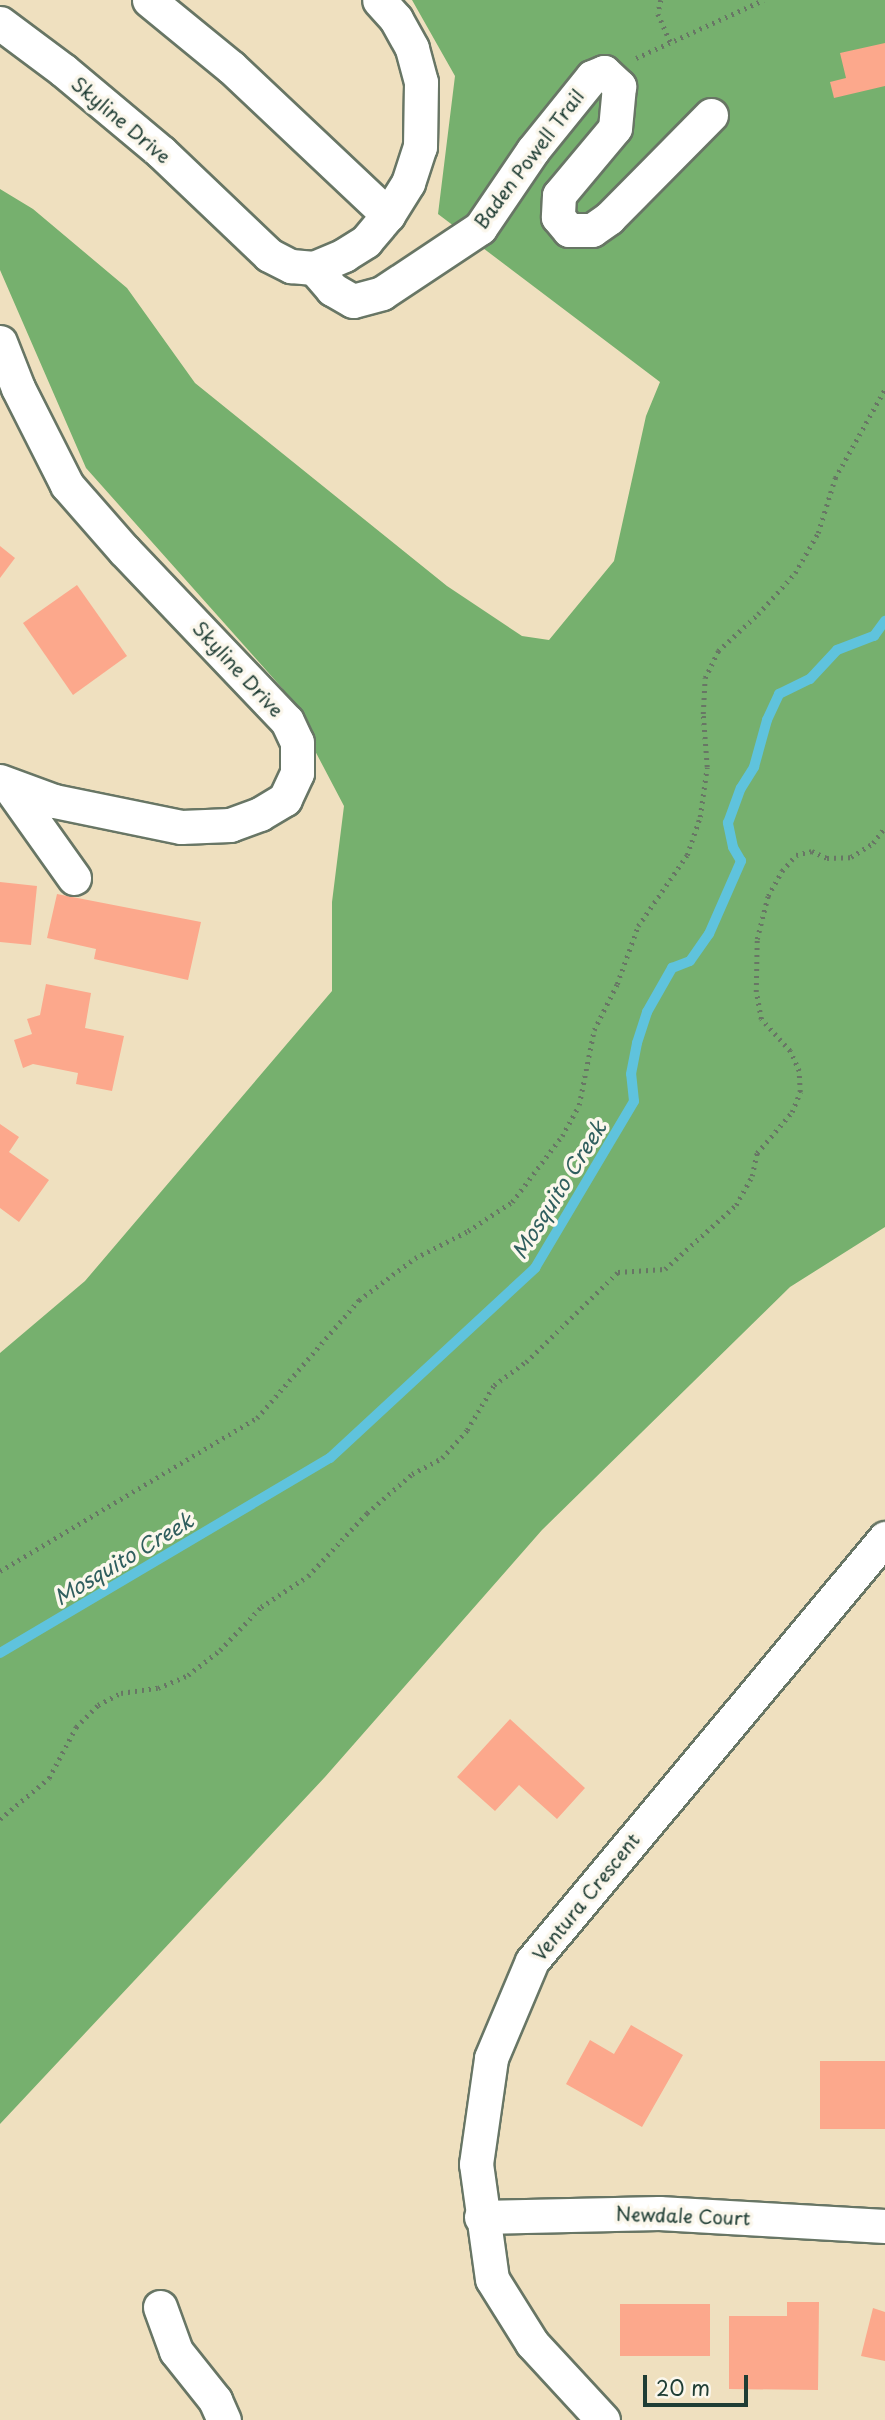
<!DOCTYPE html>
<html>
<head>
<meta charset="utf-8">
<style>
	body { margin:0 }
	#map { position:relative; width:885px; height:2420px; overflow:hidden; background:#efe0bf; font-family:"Playpen Sans",sans-serif }
	div>[style] { position:absolute }
	[style*='--x'] { left:calc(var(--x)*1px); top:calc(var(--y)*1px); width:calc(var(--w)*1px); rotate:calc(var(--a)*1deg) }
	.forest>* { inset:0; background:#76b06e }
	.stream>* { height:10px; margin:-5px; padding:0 5px; transform-origin:5px; border-radius:5px; background:#5fc3dd }
	.building>* { inset:0; background:#fca88c }
	.path>* { height:4.5px; margin-top:-2.25px; transform-origin:0; background:repeating-linear-gradient(90deg,#687665 0 2px,transparent 0 7px) }
	.roads { filter:drop-shadow(2px 0 #687665) drop-shadow(-2px 0 #687665) drop-shadow(0 2px #687665) drop-shadow(0 -2px #687665) }
	.minor>* { height:33px; margin:-16.5px; padding:0 16.5px; transform-origin:16.5px; border-radius:16.5px; background:#fff }
	span { translate:-50% -50%; white-space:nowrap; text-align:center; line-height:1.15; -webkit-text-stroke:7px #fbf7ec; paint-order:stroke }
	.street-label { font-size:19px; color:#1f3d34 }
	.water-label { font-size:21px; color:#2f5e5e; font-style:italic }
	.scale { position:absolute; left:643px; top:2375px; width:105px; height:32px; box-sizing:border-box; border:4px solid #1f3d34; border-top:0; padding-left:9px; font-size:21px; line-height:24px; white-space:nowrap; color:#1f3d34; -webkit-text-stroke:5px #fbf7ec; paint-order:stroke }
</style>
</head>
<body>
<div id="map">
	<div class="forest">
		<div style="clip-path:polygon(412px 0,885px 0,885px 1227px,790px 1287px,542px 1530px,325px 1777px,0 2124px,0 1353px,85px 1281px,332px 991px,332px 902px,344px 806px,282px 688px,86px 468px,0 270px,0 189px,33px 209px,127px 288px,195px 383px,447px 586px,522px 636px,549px 640px,614px 561px,646px 416px,660px 382px,438px 214px,455px 76px)"></div>
	</div>
	<div class="stream">
		<div style="--x:0;--y:1653;--w:383;--a:-30.6"></div>
		<div style="--x:330;--y:1458;--w:280;--a:-42.8"></div>
		<div style="--x:535;--y:1268;--w:194;--a:-59.3"></div>
		<div style="--x:634;--y:1101;--w:27;--a:-96"></div>
		<div style="--x:631;--y:1074;--w:32;--a:-79"></div>
		<div style="--x:637;--y:1043;--w:33;--a:-72"></div>
		<div style="--x:647;--y:1012;--w:51;--a:-60.4"></div>
		<div style="--x:672;--y:968;--w:19;--a:-21"></div>
		<div style="--x:690;--y:961;--w:33;--a:-55"></div>
		<div style="--x:709;--y:934;--w:80;--a:-66.3"></div>
		<div style="--x:741;--y:861;--w:16;--a:-120"></div>
		<div style="--x:733;--y:847;--w:25;--a:-102"></div>
		<div style="--x:728;--y:823;--w:37;--a:-70"></div>
		<div style="--x:741;--y:788;--w:25;--a:-58"></div>
		<div style="--x:754;--y:767;--w:49;--a:-74.5"></div>
		<div style="--x:767;--y:720;--w:29;--a:-65"></div>
		<div style="--x:779;--y:694;--w:34;--a:-26"></div>
		<div style="--x:810;--y:679;--w:40;--a:-47"></div>
		<div style="--x:837;--y:650;--w:40;--a:-21"></div>
		<div style="--x:874;--y:636;--w:19;--a:-54"></div>
	</div>
	<div class="building">
		<div style="clip-path:polygon(885px 43px,885px 86px,834px 98px,830px 82px,846px 78px,840px 53px)"></div>
		<div style="clip-path:polygon(0 546px,15px 558px,0 578px)"></div>
		<div style="clip-path:polygon(77px 585px,127px 656px,73px 695px,23px 623px)"></div>
		<div style="clip-path:polygon(0 882px,37px 886px,31px 945px,0 942px)"></div>
		<div style="clip-path:polygon(57px 894px,201px 922px,188px 980px,94px 959px,96px 949px,47px 938px)"></div>
		<div style="clip-path:polygon(46px 984px,91px 993px,85px 1028px,124px 1036px,112px 1091px,76px 1084px,78px 1073px,33px 1064px,23px 1068px,14px 1040px,32px 1034px,27px 1019px,40px 1015px)"></div>
		<div style="clip-path:polygon(0 1124px,19px 1137px,9px 1152px,49px 1180px,19px 1222px,0 1208px)"></div>
		<div style="clip-path:polygon(510px 1719px,585px 1788px,557px 1819px,519px 1785px,495px 1811px,457px 1777px)"></div>
		<div style="clip-path:polygon(631px 2025px,683px 2055px,642px 2127px,566px 2084px,590px 2040px,614px 2054px)"></div>
		<div style="clip-path:polygon(820px 2061px,885px 2061px,885px 2129px,820px 2129px)"></div>
		<div style="clip-path:polygon(787px 2302px,819px 2302px,818px 2390px,729px 2389px,729px 2316px,787px 2316px)"></div>
		<div style="clip-path:polygon(620px 2304px,710px 2304px,710px 2356px,620px 2356px)"></div>
		<div style="clip-path:polygon(873px 2308px,885px 2312px,885px 2361px,861px 2356px)"></div>
	</div>
	<div class="path">
		<div style="--x:661;--y:0;--w:14;--a:102"></div>
		<div style="--x:658;--y:14;--w:32;--a:66"></div>
		<div style="--x:636;--y:58;--w:140;--a:-24.5"></div>
		<div style="--x:0;--y:1571;--w:299;--a:-30.8"></div>
		<div style="--x:257;--y:1418;--w:156;--a:-49.2"></div>
		<div style="--x:359;--y:1300;--w:70;--a:-36.9"></div>
		<div style="--x:415;--y:1258;--w:59;--a:-27"></div>
		<div style="--x:468;--y:1231;--w:53;--a:-33.4"></div>
		<div style="--x:512;--y:1202;--w:83;--a:-52.9"></div>
		<div style="--x:562;--y:1136;--w:35;--a:-61"></div>
		<div style="--x:579;--y:1105;--w:76;--a:-78.7"></div>
		<div style="--x:594;--y:1030;--w:51;--a:-63.4"></div>
		<div style="--x:617;--y:984;--w:62;--a:-70.1"></div>
		<div style="--x:638;--y:926;--w:86;--a:-55.4"></div>
		<div style="--x:687;--y:855;--w:40;--a:-71.1"></div>
		<div style="--x:700;--y:817;--w:50;--a:-82"></div>
		<div style="--x:707;--y:767;--w:53;--a:-94.3"></div>
		<div style="--x:703;--y:714;--w:36;--a:-87"></div>
		<div style="--x:705;--y:678;--w:30;--a:-64"></div>
		<div style="--x:718;--y:651;--w:54;--a:-42.8"></div>
		<div style="--x:758;--y:614;--w:55;--a:-47.9"></div>
		<div style="--x:795;--y:573;--w:46;--a:-60.1"></div>
		<div style="--x:818;--y:533;--w:58;--a:-72.8"></div>
		<div style="--x:835;--y:478;--w:102;--a:-60.7"></div>
		<div style="--x:0;--y:1819;--w:64;--a:-39.9"></div>
		<div style="--x:49;--y:1778;--w:58;--a:-62.1"></div>
		<div style="--x:76;--y:1727;--w:31;--a:-45"></div>
		<div style="--x:98;--y:1705;--w:26;--a:-28"></div>
		<div style="--x:121;--y:1693;--w:37;--a:-8"></div>
		<div style="--x:158;--y:1688;--w:33;--a:-23"></div>
		<div style="--x:188;--y:1675;--w:41;--a:-38"></div>
		<div style="--x:220;--y:1650;--w:59;--a:-46.4"></div>
		<div style="--x:261;--y:1607;--w:56;--a:-33.4"></div>
		<div style="--x:308;--y:1576;--w:86;--a:-46.9"></div>
		<div style="--x:367;--y:1513;--w:60;--a:-40.9"></div>
		<div style="--x:412;--y:1474;--w:34;--a:-28"></div>
		<div style="--x:442;--y:1458;--w:38;--a:-48"></div>
		<div style="--x:467;--y:1430;--w:52;--a:-59"></div>
		<div style="--x:494;--y:1385;--w:39;--a:-36"></div>
		<div style="--x:526;--y:1362;--w:129;--a:-44.4"></div>
		<div style="--x:618;--y:1272;--w:47;--a:-3.7"></div>
		<div style="--x:665;--y:1269;--w:96;--a:-42"></div>
		<div style="--x:736;--y:1205;--w:33;--a:-61"></div>
		<div style="--x:752;--y:1176;--w:24;--a:-78"></div>
		<div style="--x:757;--y:1153;--w:54;--a:-49.5"></div>
		<div style="--x:792;--y:1112;--w:22;--a:-68"></div>
		<div style="--x:800;--y:1092;--w:21;--a:-93"></div>
		<div style="--x:799;--y:1071;--w:22;--a:-114"></div>
		<div style="--x:790;--y:1051;--w:43;--a:-132.2"></div>
		<div style="--x:761;--y:1019;--w:27;--a:-100"></div>
		<div style="--x:756;--y:992;--w:53;--a:-88.9"></div>
		<div style="--x:757;--y:939;--w:44;--a:-75.7"></div>
		<div style="--x:768;--y:896;--w:29;--a:-61"></div>
		<div style="--x:782;--y:871;--w:21;--a:-49"></div>
		<div style="--x:796;--y:855;--w:16;--a:-14"></div>
		<div style="--x:812;--y:851;--w:17;--a:25"></div>
		<div style="--x:827;--y:858;--w:24;--a:-2"></div>
		<div style="--x:851;--y:857;--w:26;--a:-32"></div>
		<div style="--x:873;--y:843;--w:20;--a:-53"></div>
	</div>
	<div class="roads">
		<div class="minor">
			<div style="--x:149;--y:0;--w:106;--a:39.3"></div>
			<div style="--x:231;--y:67;--w:216;--a:43.3"></div>
			<div style="--x:0;--y:23;--w:79;--a:36.7"></div>
			<div style="--x:63;--y:70;--w:128;--a:39.9"></div>
			<div style="--x:161;--y:152;--w:149;--a:43.6"></div>
			<div style="--x:269;--y:255;--w:25;--a:27"></div>
			<div style="--x:291;--y:266;--w:23;--a:5"></div>
			<div style="--x:314;--y:268;--w:33;--a:-23"></div>
			<div style="--x:344;--y:255;--w:26;--a:-32"></div>
			<div style="--x:366;--y:241;--w:34;--a:-50"></div>
			<div style="--x:388;--y:215;--w:38;--a:-58"></div>
			<div style="--x:408;--y:183;--w:38;--a:-72"></div>
			<div style="--x:420;--y:147;--w:65;--a:-89.1"></div>
			<div style="--x:421;--y:82;--w:35;--a:-105"></div>
			<div style="--x:412;--y:48;--w:33;--a:-119"></div>
			<div style="--x:396;--y:19;--w:25;--a:-132"></div>
			<div style="--x:314;--y:268;--w:28;--a:49"></div>
			<div style="--x:332;--y:289;--w:24;--a:30"></div>
			<div style="--x:353;--y:301;--w:30;--a:-15"></div>
			<div style="--x:382;--y:293;--w:118;--a:-33.6"></div>
			<div style="--x:480;--y:228;--w:94;--a:-55.8"></div>
			<div style="--x:533;--y:150;--w:94;--a:-51.1"></div>
			<div style="--x:592;--y:77;--w:13;--a:-23"></div>
			<div style="--x:604;--y:72;--w:21;--a:43"></div>
			<div style="--x:619;--y:86;--w:42;--a:95.4"></div>
			<div style="--x:615;--y:128;--w:87;--a:129.9"></div>
			<div style="--x:559;--y:195;--w:22;--a:93"></div>
			<div style="--x:558;--y:217;--w:17;--a:50"></div>
			<div style="--x:569;--y:230;--w:23;--a:0"></div>
			<div style="--x:592;--y:230;--w:21;--a:-35"></div>
			<div style="--x:609;--y:218;--w:145;--a:-45.3"></div>
			<div style="--x:0;--y:342;--w:49;--a:68.6"></div>
			<div style="--x:18;--y:388;--w:109;--a:63.2"></div>
			<div style="--x:67;--y:485;--w:86;--a:48.8"></div>
			<div style="--x:124;--y:550;--w:236;--a:46.4"></div>
			<div style="--x:287;--y:721;--w:23;--a:65"></div>
			<div style="--x:297;--y:742;--w:31;--a:90"></div>
			<div style="--x:297;--y:773;--w:29;--a:115"></div>
			<div style="--x:285;--y:799;--w:29;--a:149"></div>
			<div style="--x:260;--y:814;--w:32;--a:160"></div>
			<div style="--x:230;--y:825;--w:49;--a:177.7"></div>
			<div style="--x:181;--y:827;--w:130;--a:-168.4"></div>
			<div style="--x:54;--y:801;--w:58;--a:-159.7"></div>
			<div style="--x:8;--y:785;--w:114;--a:54.6"></div>
			<div style="--x:481;--y:2217;--w:178;--a:-1.3"></div>
			<div style="--x:659;--y:2213;--w:226;--a:3.3"></div>
			<div style="--x:160;--y:2307;--w:47;--a:70"></div>
			<div style="--x:176;--y:2351;--w:63;--a:51.5"></div>
			<div style="--x:215;--y:2400;--w:22;--a:66"></div>
			<div style="--x:603;--y:2420;--w:105;--a:-132.7"></div>
			<div style="--x:532;--y:2343;--w:75;--a:-122"></div>
			<div style="--x:492;--y:2279;--w:116;--a:-97.9"></div>
			<div style="--x:476;--y:2164;--w:107;--a:-81.9"></div>
			<div style="--x:491;--y:2058;--w:105;--a:-67.1"></div>
			<div style="--x:532;--y:1961;--w:551;--a:-50.15"></div>
		</div>
	</div>
	<div class="street-label">
		<span style="left:121px;top:120px;rotate:40deg">Skyline Drive</span>
		<span style="left:529px;top:159px;rotate:-53deg">Baden Powell Trail</span>
		<span style="left:238px;top:669px;rotate:47deg">Skyline Drive</span>
		<span style="left:586px;top:1897px;rotate:-51deg">Ventura Crescent</span>
		<span style="left:683px;top:2216px;rotate:2deg">Newdale Court</span>
	</div>
	<div class="water-label">
		<span style="left:558px;top:1189px;rotate:-58deg">Mosquito Creek</span>
		<span style="left:123px;top:1558px;rotate:-31deg">Mosquito Creek</span>
	</div>
	<div class="scale">20 m</div>
</div>
</body>
</html>
